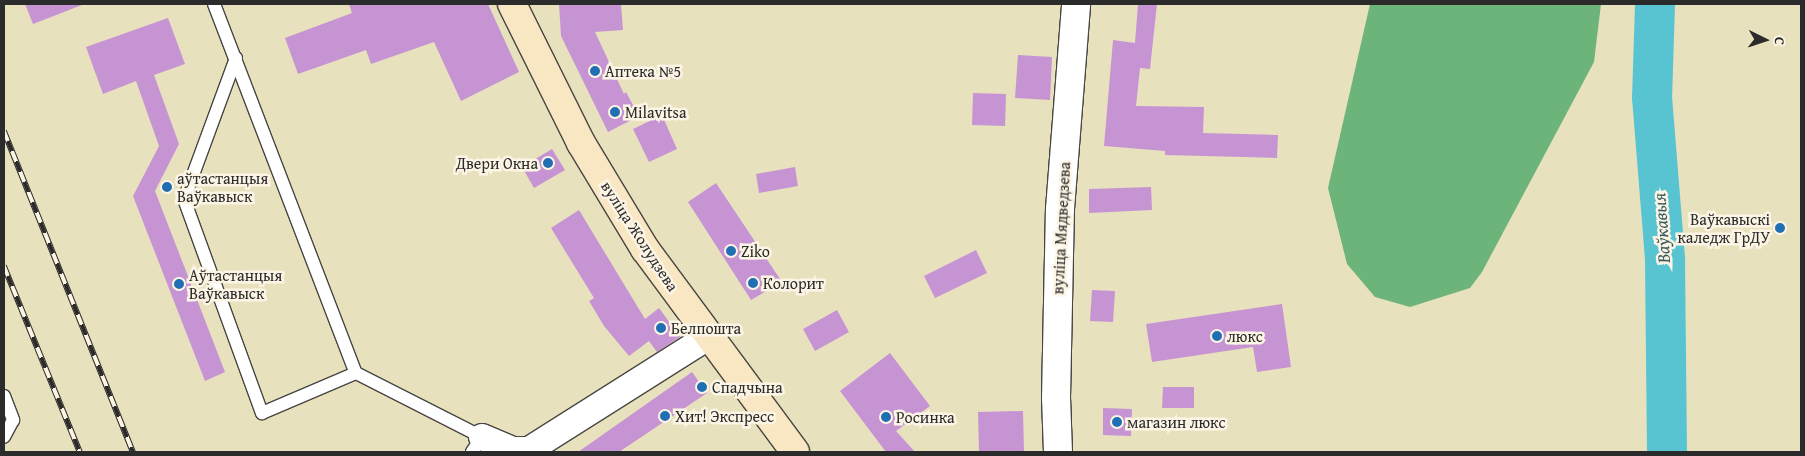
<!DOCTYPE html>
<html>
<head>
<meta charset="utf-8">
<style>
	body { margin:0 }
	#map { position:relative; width:1805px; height:456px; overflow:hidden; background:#e8e1be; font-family:"Gentium Book Plus",serif }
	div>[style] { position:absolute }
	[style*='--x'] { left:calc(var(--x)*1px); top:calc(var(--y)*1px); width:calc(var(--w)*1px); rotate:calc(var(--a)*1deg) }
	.forest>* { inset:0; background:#6db47a }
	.river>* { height:40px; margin:-20px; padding:0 20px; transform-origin:20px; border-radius:20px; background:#58c4d2 }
	.building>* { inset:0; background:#c794d3 }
	.roads { filter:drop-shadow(1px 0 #474641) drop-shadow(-1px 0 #474641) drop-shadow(0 1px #474641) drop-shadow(0 -1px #474641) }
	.service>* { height:12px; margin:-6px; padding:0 6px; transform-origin:6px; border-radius:6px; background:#fff }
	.minor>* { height:26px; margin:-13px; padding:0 13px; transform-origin:13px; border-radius:13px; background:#fff }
	.tertiary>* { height:28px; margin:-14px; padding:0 14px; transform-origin:14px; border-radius:14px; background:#fff }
	.secondary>* { height:28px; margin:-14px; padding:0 14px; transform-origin:14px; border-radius:14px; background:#f9e7c3 }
	.rail>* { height:5.5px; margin-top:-2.75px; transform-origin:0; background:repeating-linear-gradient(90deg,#fcf5e5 0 11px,#2b2b2b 0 22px); box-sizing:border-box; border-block:1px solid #2b2b2b }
	.dots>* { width:14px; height:14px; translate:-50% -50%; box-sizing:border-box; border:2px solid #fcf5e5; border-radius:50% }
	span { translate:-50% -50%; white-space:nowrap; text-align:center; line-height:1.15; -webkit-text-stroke:5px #fcf5e5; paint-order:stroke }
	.poi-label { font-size:16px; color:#2b2b2b }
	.left { translate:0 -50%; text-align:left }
	.right { translate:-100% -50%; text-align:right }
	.street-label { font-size:16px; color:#2b2b2b }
	.water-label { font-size:18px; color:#38595d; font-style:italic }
	.frame { position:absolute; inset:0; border:5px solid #2b2b2b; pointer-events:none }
	.north { position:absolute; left:1740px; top:15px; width:50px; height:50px; -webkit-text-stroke:4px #fcf5e5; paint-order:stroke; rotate:94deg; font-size:14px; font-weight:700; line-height:20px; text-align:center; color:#2b2b2b }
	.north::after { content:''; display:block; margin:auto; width:18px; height:22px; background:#2b2b2b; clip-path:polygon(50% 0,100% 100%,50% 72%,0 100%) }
</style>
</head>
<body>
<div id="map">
	<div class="forest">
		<div style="clip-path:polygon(1370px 4px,1601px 4px,1594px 62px,1482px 272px,1470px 288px,1410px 307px,1375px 297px,1347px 264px,1328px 188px)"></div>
	</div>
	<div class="river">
		<div style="--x:1655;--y:4;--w:93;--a:91.8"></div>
		<div style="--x:1652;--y:97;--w:164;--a:85.4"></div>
		<div style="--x:1665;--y:260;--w:192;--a:89.4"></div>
	</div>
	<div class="building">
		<div style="clip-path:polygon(25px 4px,82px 4px,82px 5px,33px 24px)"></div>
		<div style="clip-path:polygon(349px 4px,488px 4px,519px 72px,461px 101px,434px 42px,371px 64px,366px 50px,298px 74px,285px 38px,352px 13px)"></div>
		<div style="clip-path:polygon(559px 4px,621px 4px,623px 30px,595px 32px,624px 94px,626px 92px,639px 116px,608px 132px,561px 36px)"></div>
		<div style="clip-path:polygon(1138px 4px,1157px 4px,1150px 69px,1140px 68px,1136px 106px,1204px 107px,1203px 133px,1278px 135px,1277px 158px,1165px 155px,1165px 151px,1104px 146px,1113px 40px,1135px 43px)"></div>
		<div style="clip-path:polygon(168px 18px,185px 64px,154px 75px,179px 144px,155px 191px,225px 372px,205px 381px,133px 196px,159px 146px,136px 81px,103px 94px,86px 47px)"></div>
		<div style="clip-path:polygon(1018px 55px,1052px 57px,1050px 100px,1015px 98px)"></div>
		<div style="clip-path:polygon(973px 93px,1006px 94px,1005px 126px,972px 125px)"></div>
		<div style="clip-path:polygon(662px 115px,677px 149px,649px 162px,633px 129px)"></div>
		<div style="clip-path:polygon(552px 149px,565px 170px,534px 188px,522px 167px)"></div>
		<div style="clip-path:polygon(795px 167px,798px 186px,759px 193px,756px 174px)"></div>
		<div style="clip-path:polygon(716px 183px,782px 282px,751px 300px,688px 202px)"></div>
		<div style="clip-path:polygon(1151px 187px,1152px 210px,1089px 213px,1089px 189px)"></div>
		<div style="clip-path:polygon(579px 210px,645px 319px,659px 308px,680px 337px,657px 352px,649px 341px,629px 356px,604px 326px,589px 301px,594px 298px,551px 228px)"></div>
		<div style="clip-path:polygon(976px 250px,987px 273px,935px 298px,924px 276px)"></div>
		<div style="clip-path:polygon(1092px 290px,1115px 291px,1113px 322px,1090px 321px)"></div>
		<div style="clip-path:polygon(1282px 304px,1291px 367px,1257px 372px,1253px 347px,1152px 362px,1146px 324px)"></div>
		<div style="clip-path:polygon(837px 310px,849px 332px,815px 351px,803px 329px)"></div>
		<div style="clip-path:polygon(890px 353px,930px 406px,896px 431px,915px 452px,886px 452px,840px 391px)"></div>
		<div style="clip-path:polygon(692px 372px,707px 393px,619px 452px,578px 452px)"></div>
		<div style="clip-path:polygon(1163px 387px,1194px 387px,1194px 408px,1162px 408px)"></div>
		<div style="clip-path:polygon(1103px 408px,1132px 409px,1131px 436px,1103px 435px)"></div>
		<div style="clip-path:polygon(1023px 411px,1024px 452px,979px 452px,978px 412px)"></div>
	</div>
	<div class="roads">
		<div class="service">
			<div style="--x:214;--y:4;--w:395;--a:69"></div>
			<div style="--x:356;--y:373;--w:141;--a:26.9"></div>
			<div style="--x:482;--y:437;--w:18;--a:124"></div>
			<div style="--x:236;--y:58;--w:150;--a:110.2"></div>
			<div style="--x:184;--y:199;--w:228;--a:70"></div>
			<div style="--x:262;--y:413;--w:102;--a:-23.1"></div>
			<div style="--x:4;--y:396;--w:26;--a:69"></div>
			<div style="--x:13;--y:420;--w:19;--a:118"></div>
		</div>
		<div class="minor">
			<div style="--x:482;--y:437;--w:34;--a:23"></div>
			<div style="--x:513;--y:450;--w:16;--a:0"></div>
			<div style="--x:529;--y:450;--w:212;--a:-32.3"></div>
		</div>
		<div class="tertiary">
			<div style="--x:1058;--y:452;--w:54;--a:-92.1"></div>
			<div style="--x:1056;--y:398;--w:189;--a:-88.8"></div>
			<div style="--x:1060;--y:209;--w:206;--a:-85.5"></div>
		</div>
		<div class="secondary">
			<div style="--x:512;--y:4;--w:155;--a:63.6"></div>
			<div style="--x:581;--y:143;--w:124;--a:58.9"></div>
			<div style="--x:645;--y:249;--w:252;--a:53.5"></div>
		</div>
	</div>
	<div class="rail">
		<div style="--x:4;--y:131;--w:346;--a:68.1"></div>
		<div style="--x:4;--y:266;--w:201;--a:67.8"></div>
	</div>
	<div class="dots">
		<div style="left:595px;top:71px;background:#1f6fb2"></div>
		<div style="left:615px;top:112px;background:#1f6fb2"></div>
		<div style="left:548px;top:163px;background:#1f6fb2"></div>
		<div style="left:167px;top:187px;background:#1f6fb2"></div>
		<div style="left:1780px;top:228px;background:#1f6fb2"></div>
		<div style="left:731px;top:251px;background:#1f6fb2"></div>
		<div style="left:753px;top:283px;background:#1f6fb2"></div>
		<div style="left:179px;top:284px;background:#1f6fb2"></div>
		<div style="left:661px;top:328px;background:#1f6fb2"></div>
		<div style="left:1217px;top:336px;background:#1f6fb2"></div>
		<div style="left:702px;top:387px;background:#1f6fb2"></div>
		<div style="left:665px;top:416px;background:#1f6fb2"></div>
		<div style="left:886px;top:417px;background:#1f6fb2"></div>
		<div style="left:1117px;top:422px;background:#1f6fb2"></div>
	</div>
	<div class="poi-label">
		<span class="left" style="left:605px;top:71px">Аптека №5</span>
		<span class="left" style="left:625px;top:112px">Milavitsa</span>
		<span class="right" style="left:538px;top:163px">Двери Окна</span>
		<span class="left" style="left:177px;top:187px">аўтастанцыя<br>Ваўкавыск</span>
		<span class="right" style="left:1770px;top:228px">Ваўкавыскі<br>каледж ГрДУ</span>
		<span class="left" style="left:741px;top:251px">Ziko</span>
		<span class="left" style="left:189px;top:284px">Аўтастанцыя<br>Ваўкавыск</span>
		<span class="left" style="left:763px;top:283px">Колорит</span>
		<span class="left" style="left:671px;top:328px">Белпошта</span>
		<span class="left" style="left:1227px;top:336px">люкс</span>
		<span class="left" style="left:712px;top:387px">Спадчына</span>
		<span class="left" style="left:675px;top:416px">Хит! Экспресс</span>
		<span class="left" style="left:896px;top:417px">Росинка</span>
		<span class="left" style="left:1127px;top:422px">магазин люкс</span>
	</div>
	<div class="street-label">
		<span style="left:1061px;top:228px;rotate:-87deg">вуліца Мядведзева</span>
		<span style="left:640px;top:236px;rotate:57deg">вуліца Жолудзева</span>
	</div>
	<div class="water-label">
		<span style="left:1662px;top:228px;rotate:-94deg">Ваўкавыя</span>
	</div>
	<div class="frame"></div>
	<div class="north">С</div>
</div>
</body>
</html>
